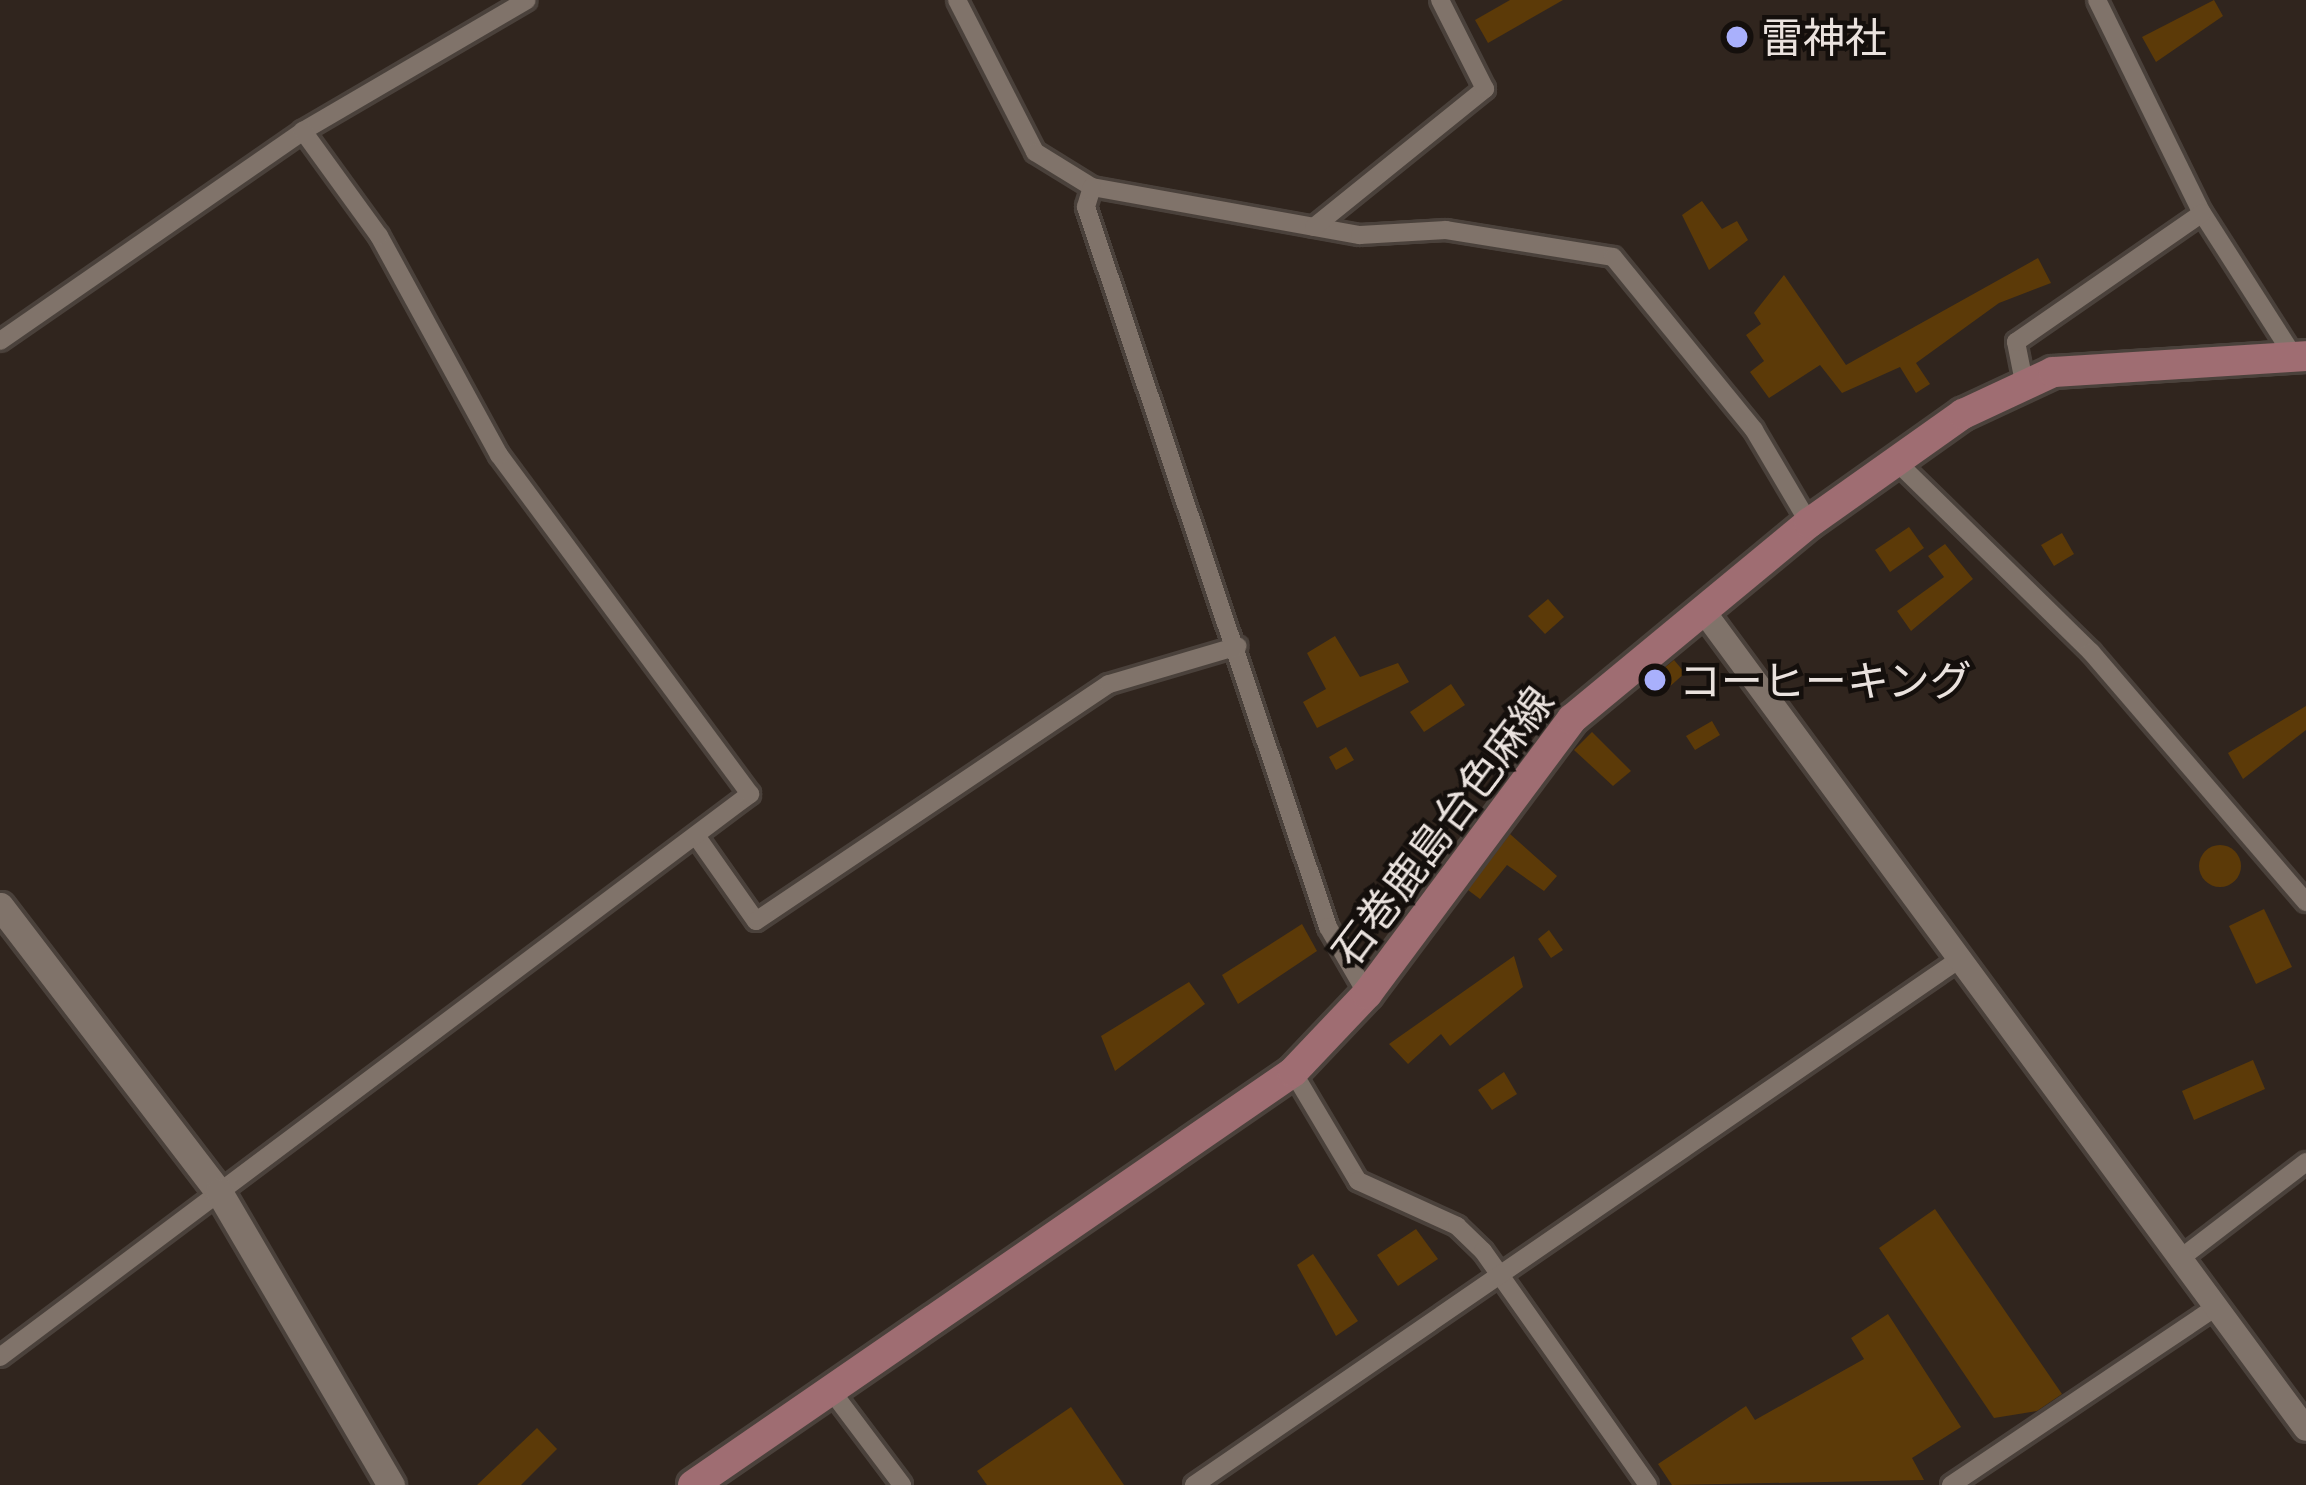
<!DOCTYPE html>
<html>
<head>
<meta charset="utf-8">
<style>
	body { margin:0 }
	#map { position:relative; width:2306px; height:1485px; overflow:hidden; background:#30251e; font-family:"Noto Sans","Noto Sans JP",sans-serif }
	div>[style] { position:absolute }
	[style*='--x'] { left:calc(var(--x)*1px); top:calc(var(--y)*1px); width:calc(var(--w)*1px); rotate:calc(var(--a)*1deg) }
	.building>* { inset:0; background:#5c3a08 }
	.round { border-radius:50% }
	.roads { filter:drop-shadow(3px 0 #4a413b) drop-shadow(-3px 0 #4a413b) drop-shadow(0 3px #4a413b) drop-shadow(0 -3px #4a413b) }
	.minor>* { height:18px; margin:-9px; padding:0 9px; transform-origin:9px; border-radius:9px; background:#80736a }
	.tertiary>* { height:24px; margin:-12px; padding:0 12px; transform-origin:12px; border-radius:12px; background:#80736a }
	.secondary>* { height:27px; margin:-13.5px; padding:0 13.5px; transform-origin:13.5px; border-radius:13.5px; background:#80736a }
	.primary>* { height:30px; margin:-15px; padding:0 15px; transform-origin:15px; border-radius:15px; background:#9f6d72 }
	.dots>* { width:33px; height:33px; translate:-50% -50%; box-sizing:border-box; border:6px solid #140f0c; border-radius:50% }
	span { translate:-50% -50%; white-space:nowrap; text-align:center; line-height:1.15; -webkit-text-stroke:9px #140f0c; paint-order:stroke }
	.poi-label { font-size:42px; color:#eae2de }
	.left { translate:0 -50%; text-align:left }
	.street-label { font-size:42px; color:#eae2de }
</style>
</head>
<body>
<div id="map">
	<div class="building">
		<div style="clip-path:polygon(1510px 0,1563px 0,1488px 43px,1475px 20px)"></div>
		<div style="clip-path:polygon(2214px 0,2223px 16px,2156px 62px,2142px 37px)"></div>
		<div style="clip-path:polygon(1702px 201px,1722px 229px,1737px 221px,1748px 240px,1709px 270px,1682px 215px)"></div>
		<div style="clip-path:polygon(2038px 258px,2051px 283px,1999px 303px,1916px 363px,1930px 384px,1916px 393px,1900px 367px,1842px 393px,1820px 365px,1769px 398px,1750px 372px,1764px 361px,1746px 335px,1761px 324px,1754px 313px,1784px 275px,1846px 365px)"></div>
		<div style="clip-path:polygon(1909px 527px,1924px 548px,1890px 572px,1875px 550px)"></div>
		<div style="clip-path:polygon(2062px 533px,2074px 554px,2054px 566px,2041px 545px)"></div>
		<div style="clip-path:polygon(1945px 544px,1973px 579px,1911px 631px,1897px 611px,1944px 577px,1928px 556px)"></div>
		<div style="clip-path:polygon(1548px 599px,1564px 617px,1545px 634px,1528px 616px)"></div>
		<div style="clip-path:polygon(1335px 636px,1360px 677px,1398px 663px,1409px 682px,1317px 728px,1303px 702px,1326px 689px,1307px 653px)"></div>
		<div style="clip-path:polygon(1674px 660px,1685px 673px,1668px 688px,1657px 674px)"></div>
		<div style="clip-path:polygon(1451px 684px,1465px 705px,1424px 732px,1410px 712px)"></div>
		<div style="clip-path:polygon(2306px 706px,2306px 730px,2243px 779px,2228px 753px)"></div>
		<div style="clip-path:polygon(1712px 721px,1720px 735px,1695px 750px,1686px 736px)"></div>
		<div style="clip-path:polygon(1592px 732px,1631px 771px,1613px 786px,1574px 750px)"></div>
		<div style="clip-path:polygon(1346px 747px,1354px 760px,1336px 770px,1329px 757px)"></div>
		<div style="clip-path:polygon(1510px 834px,1557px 876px,1544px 891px,1507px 865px,1480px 899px,1468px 890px)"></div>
		<div class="round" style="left:2199px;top:845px;width:42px;height:42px"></div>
		<div style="clip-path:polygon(2264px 909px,2292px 967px,2256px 984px,2229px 926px)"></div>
		<div style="clip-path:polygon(1302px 924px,1317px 951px,1238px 1004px,1222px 975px)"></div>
		<div style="clip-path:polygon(1549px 930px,1563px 950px,1551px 958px,1538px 939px)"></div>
		<div style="clip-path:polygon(1514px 956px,1523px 987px,1450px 1046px,1441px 1034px,1408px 1064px,1389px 1044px)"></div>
		<div style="clip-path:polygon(1189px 982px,1205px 1004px,1115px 1071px,1101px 1036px)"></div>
		<div style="clip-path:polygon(2253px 1060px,2265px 1089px,2194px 1120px,2182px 1091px)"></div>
		<div style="clip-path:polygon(1504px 1072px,1517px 1094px,1492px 1110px,1478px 1090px)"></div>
		<div style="clip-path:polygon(1935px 1209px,2062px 1394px,2037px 1411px,1994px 1418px,1879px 1248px)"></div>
		<div style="clip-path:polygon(1416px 1229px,1438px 1259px,1398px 1286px,1377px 1255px)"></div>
		<div style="clip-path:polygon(1313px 1254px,1358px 1321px,1336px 1336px,1297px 1265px)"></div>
		<div style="clip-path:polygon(1888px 1314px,1961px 1427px,1912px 1458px,1924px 1480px,1672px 1485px,1658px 1464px,1746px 1406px,1755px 1420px,1864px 1359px,1851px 1338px)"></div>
		<div style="clip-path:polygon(1071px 1407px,1124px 1485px,987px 1485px,977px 1471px)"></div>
		<div style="clip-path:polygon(537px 1428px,557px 1449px,521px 1485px,477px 1485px)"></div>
	</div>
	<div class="roads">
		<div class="minor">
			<div style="--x:957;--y:0;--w:171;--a:62.8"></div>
			<div style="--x:1035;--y:152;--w:67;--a:31.6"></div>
			<div style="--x:1092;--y:187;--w:272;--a:10.2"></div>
			<div style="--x:1360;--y:235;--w:86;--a:-3.3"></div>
			<div style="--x:1446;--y:230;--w:169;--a:9.2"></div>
			<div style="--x:1613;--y:257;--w:223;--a:50.8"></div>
			<div style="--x:1754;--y:430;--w:108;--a:59.4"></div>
			<div style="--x:2097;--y:0;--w:237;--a:63.8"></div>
			<div style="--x:2202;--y:213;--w:174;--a:57.4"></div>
			<div style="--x:1092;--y:187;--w:21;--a:107"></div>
			<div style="--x:1086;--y:207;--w:760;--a:71.42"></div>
			<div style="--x:1328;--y:927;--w:78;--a:59.8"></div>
			<div style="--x:1314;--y:227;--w:220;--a:-38.9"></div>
			<div style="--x:1485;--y:89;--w:100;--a:-116.8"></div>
			<div style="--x:0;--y:341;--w:369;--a:-34.7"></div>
			<div style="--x:303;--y:131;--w:259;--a:-30.3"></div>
			<div style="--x:2024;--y:382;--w:41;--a:-101.3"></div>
			<div style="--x:2016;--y:342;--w:226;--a:-34.7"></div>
			<div style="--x:1897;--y:462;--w:272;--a:44.4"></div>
			<div style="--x:2091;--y:652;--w:330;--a:49.3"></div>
			<div style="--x:699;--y:840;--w:99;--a:54.9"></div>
			<div style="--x:756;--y:921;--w:425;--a:-33.9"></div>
			<div style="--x:1109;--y:684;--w:134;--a:-16.4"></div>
			<div style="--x:1293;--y:1072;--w:127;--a:59.2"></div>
			<div style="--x:1358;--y:1181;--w:109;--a:24.4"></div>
			<div style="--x:1457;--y:1226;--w:36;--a:44"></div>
			<div style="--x:1483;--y:1251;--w:286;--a:54.8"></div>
			<div style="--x:2181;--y:1258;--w:158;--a:-37.5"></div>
			<div style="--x:0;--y:1357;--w:938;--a:-36.89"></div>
			<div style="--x:750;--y:794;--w:422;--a:-126.5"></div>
			<div style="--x:499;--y:455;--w:250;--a:-118.7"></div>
			<div style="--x:379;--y:236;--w:130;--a:-125.9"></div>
			<div style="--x:833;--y:1393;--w:115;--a:53.1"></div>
			<div style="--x:1194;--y:1485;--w:931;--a:-34.49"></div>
			<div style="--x:1951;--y:1485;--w:319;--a:-33.9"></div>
		</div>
		<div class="tertiary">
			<div style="--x:1702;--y:609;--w:1018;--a:53.63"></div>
		</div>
		<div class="secondary">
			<div style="--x:0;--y:906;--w:360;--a:52.6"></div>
			<div style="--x:219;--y:1192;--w:340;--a:59.6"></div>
		</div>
		<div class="primary">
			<div style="--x:693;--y:1485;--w:728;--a:-34.54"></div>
			<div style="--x:1293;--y:1072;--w:108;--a:-46.5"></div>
			<div style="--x:1367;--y:994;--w:343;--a:-53.3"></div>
			<div style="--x:1572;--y:719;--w:308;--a:-39.6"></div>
			<div style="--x:1809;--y:523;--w:189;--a:-35.3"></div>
			<div style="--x:1963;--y:414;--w:99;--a:-25"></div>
			<div style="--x:2053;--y:372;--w:254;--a:-3.6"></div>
		</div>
	</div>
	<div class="dots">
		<div style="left:1737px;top:37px;background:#a9b0fc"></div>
		<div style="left:1655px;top:680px;background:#a9b0fc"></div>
	</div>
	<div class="poi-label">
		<span class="left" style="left:1761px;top:37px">雷神社</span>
		<span class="left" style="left:1679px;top:680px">コーヒーキング</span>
	</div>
	<div class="street-label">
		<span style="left:1442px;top:826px;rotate:-53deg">石巻鹿島台色麻線</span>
	</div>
</div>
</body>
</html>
